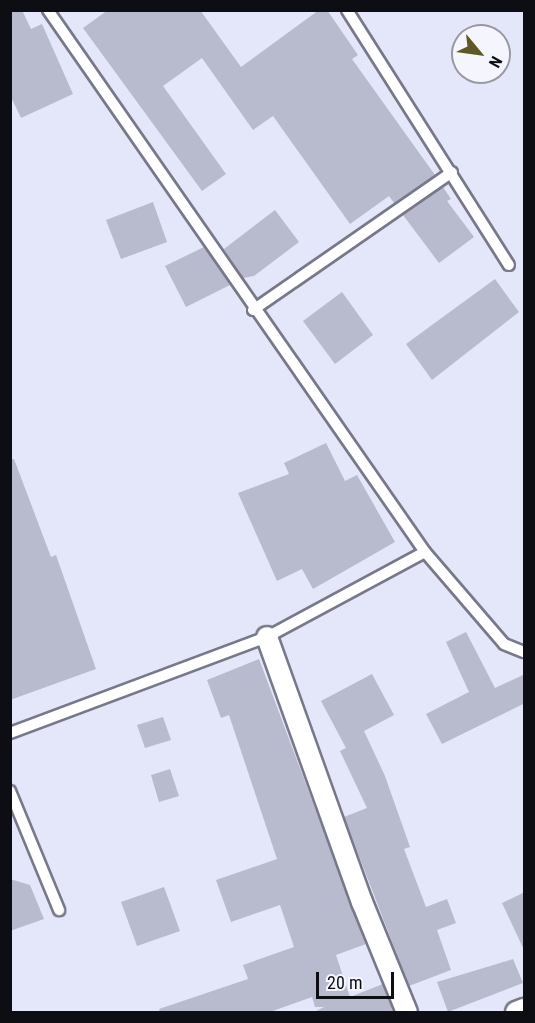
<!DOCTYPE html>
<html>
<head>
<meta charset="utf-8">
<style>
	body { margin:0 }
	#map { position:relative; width:535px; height:1023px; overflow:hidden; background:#e4e7fa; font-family:"Roboto Condensed",sans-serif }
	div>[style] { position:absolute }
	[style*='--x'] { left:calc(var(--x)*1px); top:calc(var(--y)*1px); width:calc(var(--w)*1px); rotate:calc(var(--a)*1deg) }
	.building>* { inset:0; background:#b8bacd }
	.roads { filter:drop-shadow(2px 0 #77798a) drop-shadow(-2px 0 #77798a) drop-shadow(0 2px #77798a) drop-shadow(0 -2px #77798a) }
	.lane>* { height:10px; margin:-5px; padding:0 5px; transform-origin:5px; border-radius:5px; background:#fff }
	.street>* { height:20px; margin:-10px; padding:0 10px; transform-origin:10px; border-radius:10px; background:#fff }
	span { translate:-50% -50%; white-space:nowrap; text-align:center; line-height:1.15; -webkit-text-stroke:4.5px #f4f5fd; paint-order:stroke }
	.frame { position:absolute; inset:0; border:12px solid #0d0e14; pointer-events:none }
	.north { position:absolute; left:451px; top:24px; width:60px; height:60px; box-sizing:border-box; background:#f4f5fd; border:2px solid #9899a0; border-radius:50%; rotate:119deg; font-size:16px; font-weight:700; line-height:24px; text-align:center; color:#0d0e14 }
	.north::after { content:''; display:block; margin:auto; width:21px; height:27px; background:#5e5824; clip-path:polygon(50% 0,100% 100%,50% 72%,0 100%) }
	.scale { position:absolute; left:316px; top:972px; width:78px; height:27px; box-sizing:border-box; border:3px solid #0d0e14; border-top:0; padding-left:8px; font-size:18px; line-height:21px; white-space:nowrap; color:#0d0e14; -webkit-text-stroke:4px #f4f5fd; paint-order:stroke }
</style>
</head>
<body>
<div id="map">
	<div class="building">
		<div style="clip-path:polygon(10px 10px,22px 10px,31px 29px,42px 24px,73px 94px,21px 118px,10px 95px)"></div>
		<div style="clip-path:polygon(108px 10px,200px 10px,241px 67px,319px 10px,327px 10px,358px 55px,352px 59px,435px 175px,394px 203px,389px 196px,350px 224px,273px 116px,253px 130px,202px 58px,163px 86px,226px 174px,202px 191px,83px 28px)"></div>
		<div style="clip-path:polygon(443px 187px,451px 199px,447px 201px,474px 237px,439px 263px,403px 215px)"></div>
		<div style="clip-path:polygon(153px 202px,167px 242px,121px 259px,106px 220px)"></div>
		<div style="clip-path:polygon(275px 210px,299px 242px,254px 276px,243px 278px,224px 249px)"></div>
		<div style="clip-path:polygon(204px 247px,230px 285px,186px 307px,165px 266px)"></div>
		<div style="clip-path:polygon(495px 279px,519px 312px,432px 380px,406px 344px)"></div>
		<div style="clip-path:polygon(342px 292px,373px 335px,335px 364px,303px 321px)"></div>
		<div style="clip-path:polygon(326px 443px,345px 481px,357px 475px,395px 542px,313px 589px,302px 569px,277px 581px,238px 493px,289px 474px,284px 463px)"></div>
		<div style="clip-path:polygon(10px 459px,14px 459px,51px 557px,56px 555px,96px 669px,10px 700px)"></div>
		<div style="clip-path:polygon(466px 632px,495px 688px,525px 674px,525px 703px,442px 744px,426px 714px,469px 692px,446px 642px)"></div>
		<div style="clip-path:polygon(259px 659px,366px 944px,336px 955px,350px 997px,383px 984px,394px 1012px,314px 1012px,324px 1007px,315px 1007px,312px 997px,270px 1012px,160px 1012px,159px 1009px,248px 979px,243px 965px,294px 947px,280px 905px,231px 922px,216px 880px,277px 859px,229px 715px,221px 718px,207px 680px)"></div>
		<div style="clip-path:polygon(372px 674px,394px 715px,364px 731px,385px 776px,410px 847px,404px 849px,426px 907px,447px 899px,456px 923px,437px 930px,451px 970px,409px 986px,344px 817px,367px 808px,340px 751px,346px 748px,321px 701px)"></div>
		<div style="clip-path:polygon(163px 717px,171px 740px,145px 748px,137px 725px)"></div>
		<div style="clip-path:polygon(170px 769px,179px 796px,159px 802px,151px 775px)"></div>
		<div style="clip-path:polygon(10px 879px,30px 885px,44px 919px,10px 931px)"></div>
		<div style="clip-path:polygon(164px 887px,180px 931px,137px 946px,121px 902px)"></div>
		<div style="clip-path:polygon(525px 892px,525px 952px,502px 903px)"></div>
		<div style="clip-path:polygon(513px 959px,523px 983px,448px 1012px,437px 982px)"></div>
	</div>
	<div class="roads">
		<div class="lane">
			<div style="--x:48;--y:10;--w:660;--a:55.18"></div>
			<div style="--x:425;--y:552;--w:121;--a:49.3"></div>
			<div style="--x:504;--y:644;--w:22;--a:22"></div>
			<div style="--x:347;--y:10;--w:302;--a:57.6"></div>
			<div style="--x:253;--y:310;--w:242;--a:-34.7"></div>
			<div style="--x:10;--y:733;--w:274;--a:-20.5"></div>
			<div style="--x:267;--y:637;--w:179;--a:-28.3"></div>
			<div style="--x:10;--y:791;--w:129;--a:67.6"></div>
		</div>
		<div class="street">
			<div style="--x:267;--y:637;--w:282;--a:70.3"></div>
			<div style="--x:362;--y:902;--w:119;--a:67.8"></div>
			<div style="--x:516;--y:1012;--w:9;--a:-21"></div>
		</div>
	</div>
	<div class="frame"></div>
	<div class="north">N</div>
	<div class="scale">20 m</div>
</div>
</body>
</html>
